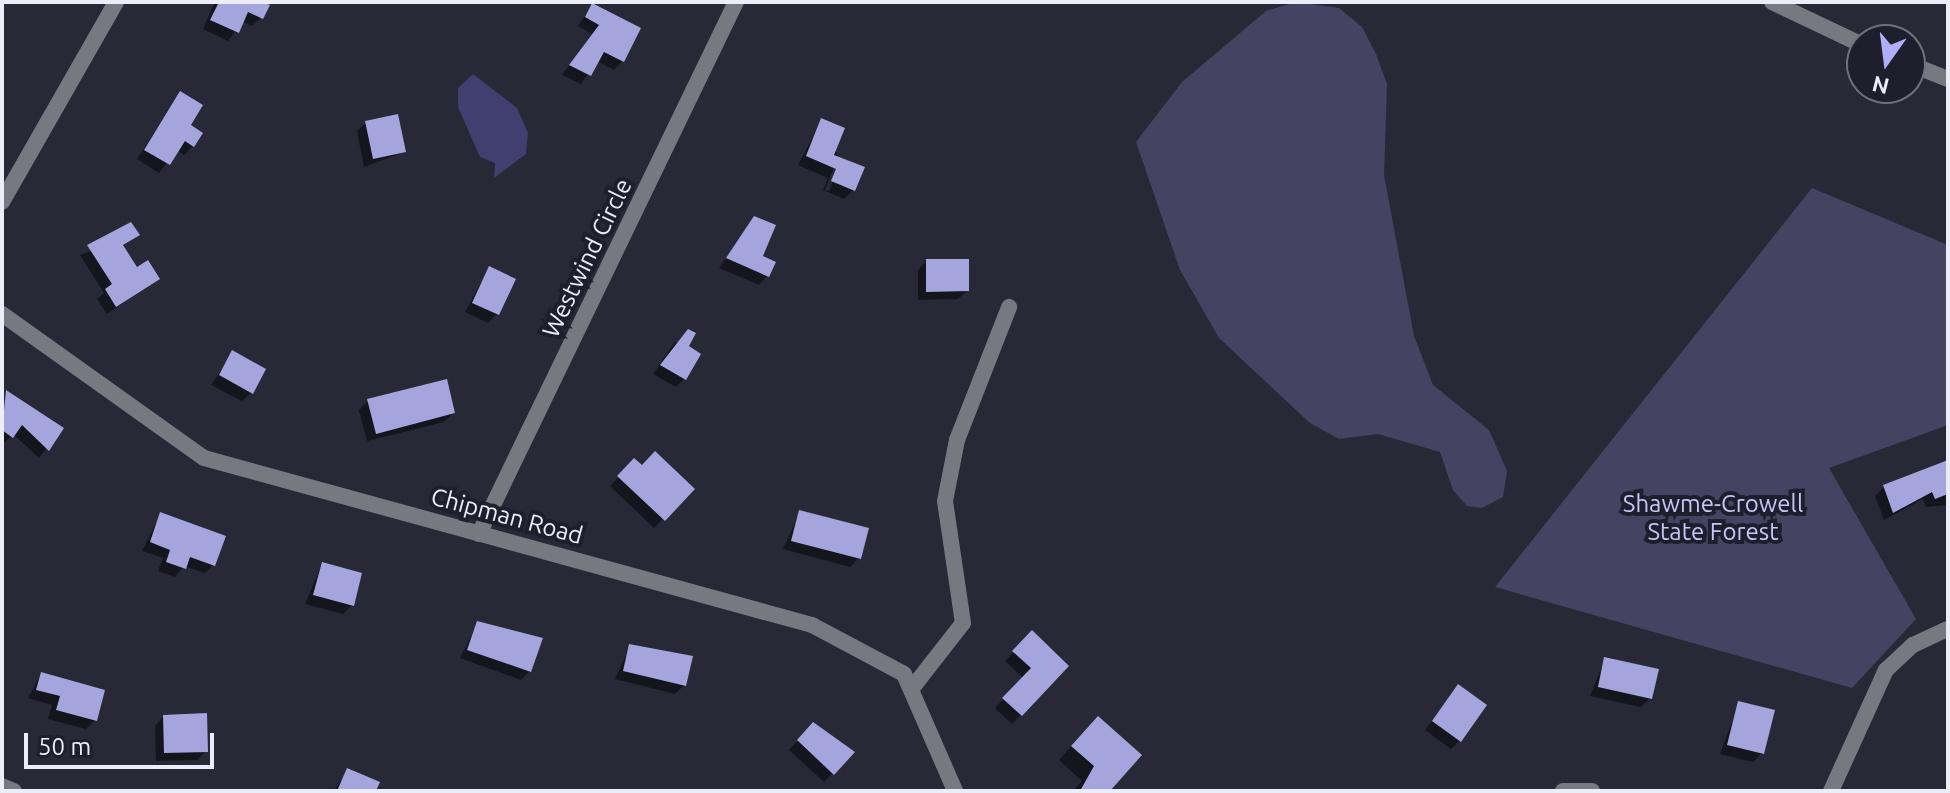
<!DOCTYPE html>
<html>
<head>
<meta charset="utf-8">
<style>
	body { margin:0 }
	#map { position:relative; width:1950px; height:793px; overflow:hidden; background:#282837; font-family:Ubuntu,sans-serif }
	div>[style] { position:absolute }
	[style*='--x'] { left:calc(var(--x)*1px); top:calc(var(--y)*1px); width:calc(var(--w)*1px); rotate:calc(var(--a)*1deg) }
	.green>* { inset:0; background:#444462 }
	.water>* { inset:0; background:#403f6f }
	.shadow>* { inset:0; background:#0007 }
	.building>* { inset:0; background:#a4a5dd }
	.service>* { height:16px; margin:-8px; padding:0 8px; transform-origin:8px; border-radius:8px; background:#777880 }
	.minor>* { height:16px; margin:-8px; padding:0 8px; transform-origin:8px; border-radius:8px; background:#777880 }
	span { translate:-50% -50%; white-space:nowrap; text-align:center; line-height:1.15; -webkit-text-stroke:8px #1e1e2d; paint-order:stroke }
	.street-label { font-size:24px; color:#ecedf7 }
	.park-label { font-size:24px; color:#c5c7f7 }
	.frame { position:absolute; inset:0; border:4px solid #ecedf7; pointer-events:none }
	.north { position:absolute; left:1846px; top:24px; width:80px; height:80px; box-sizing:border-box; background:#1e1e2d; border:2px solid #70717e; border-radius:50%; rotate:194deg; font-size:22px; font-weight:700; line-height:32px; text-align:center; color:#ecedf7 }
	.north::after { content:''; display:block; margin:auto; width:28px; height:36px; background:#aeaefb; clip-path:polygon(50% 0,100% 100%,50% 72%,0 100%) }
	.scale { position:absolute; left:24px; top:733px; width:190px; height:36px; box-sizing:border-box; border:4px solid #ecedf7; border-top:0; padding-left:10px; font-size:24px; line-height:28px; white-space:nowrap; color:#ecedf7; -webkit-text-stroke:6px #1e1e2d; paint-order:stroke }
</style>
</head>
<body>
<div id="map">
	<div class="green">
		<div style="clip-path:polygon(1296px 2px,1339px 8px,1362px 27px,1376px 54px,1387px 84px,1384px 175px,1414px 336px,1433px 385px,1489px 430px,1507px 471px,1503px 497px,1482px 508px,1467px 506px,1453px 490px,1440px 452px,1378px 434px,1339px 439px,1310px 423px,1219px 338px,1180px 270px,1136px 142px,1182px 82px,1266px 11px)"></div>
		<div style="clip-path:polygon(1812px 188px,1948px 245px,1948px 425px,1829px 468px,1916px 619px,1852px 688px,1495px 587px)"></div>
	</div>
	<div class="water">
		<div style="clip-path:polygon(473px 74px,517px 108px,528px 133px,526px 154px,494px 178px,495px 163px,480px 157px,458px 107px,458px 88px)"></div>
	</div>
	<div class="shadow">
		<div style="clip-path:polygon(215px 2px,258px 2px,261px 18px,252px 26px,242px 21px,228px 41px,203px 29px)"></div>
		<div style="clip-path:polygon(593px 5px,622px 61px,614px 70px,597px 61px,581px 84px,562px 75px,592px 34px,578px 26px)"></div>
		<div style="clip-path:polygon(180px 93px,193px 146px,184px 155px,177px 150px,159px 173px,137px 159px)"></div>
		<div style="clip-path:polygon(evenodd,822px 120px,853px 190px,844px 199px,823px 190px,828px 178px,798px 165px,822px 120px,834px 167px,839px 167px,829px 191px,825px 190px,834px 167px)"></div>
		<div style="clip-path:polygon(366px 123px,404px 152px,364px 167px,357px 131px)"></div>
		<div style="clip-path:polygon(754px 218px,767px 276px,759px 285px,719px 268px)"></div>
		<div style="clip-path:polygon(137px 235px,122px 247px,136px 270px,157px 279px,107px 314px,97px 299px,104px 293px,80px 255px)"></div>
		<div style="clip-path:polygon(926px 261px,967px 291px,958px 299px,918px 300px,918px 270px)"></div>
		<div style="clip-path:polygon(489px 268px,497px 314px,488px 323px,465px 312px)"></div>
		<div style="clip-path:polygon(675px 342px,686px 347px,684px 379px,676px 387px,653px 374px)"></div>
		<div style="clip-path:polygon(233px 353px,251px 393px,242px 401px,211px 385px)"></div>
		<div style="clip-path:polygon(6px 392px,61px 429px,39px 458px,13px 434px,2px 445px)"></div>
		<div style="clip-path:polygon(368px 401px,453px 413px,444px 422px,367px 441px,359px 410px)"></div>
		<div style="clip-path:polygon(634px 461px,692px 489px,654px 528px,610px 486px)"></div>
		<div style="clip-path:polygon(1948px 462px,1948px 505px,1926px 507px,1923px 499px,1884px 520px,1875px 496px,1884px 487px)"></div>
		<div style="clip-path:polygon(800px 512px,859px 558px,850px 567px,783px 549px)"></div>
		<div style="clip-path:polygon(160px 515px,214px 564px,205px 573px,184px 566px,175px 577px,158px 571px,163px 558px,142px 551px)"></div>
		<div style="clip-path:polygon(322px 564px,352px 605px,343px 614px,305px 604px)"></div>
		<div style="clip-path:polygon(478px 623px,530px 671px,521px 680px,460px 658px)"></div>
		<div style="clip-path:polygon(1032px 633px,1067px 666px,1012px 724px,995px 708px,1023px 678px,1005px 661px)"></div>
		<div style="clip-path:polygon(630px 646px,684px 685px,675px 694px,615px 679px)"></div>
		<div style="clip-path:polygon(1605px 659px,1650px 698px,1641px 707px,1590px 696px)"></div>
		<div style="clip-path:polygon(41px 674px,95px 720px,86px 729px,48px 719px,52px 705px,28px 698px)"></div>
		<div style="clip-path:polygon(1459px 687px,1459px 741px,1451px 749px,1425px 730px)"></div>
		<div style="clip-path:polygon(1739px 703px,1762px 753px,1753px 762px,1720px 754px)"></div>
		<div style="clip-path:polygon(163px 717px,206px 751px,197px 760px,156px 761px,155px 726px)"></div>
		<div style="clip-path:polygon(813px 725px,853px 752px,824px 782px,789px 750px)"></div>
		<div style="clip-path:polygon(1085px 731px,1107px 791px,1073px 791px,1082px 781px,1059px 760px)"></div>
		<div style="clip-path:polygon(348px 770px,374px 791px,334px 791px)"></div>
	</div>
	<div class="building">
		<div style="clip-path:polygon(219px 2px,263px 2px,270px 5px,263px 19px,248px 12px,239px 33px,210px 20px)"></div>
		<div style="clip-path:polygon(592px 3px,641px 28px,624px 62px,604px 52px,591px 76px,569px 65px,599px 25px,585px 17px)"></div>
		<div style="clip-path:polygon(180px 91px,203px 105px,191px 125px,203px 133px,194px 147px,185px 141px,170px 165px,144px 150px)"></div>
		<div style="clip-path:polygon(398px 114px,406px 152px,373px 159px,365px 121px)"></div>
		<div style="clip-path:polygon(821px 118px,845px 128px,834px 155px,865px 167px,855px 191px,831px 181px,836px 169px,806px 156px)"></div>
		<div style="clip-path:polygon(754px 216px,776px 225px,763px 256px,776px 262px,769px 277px,726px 258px)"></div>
		<div style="clip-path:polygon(131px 222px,140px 235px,123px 245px,137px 267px,148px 260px,160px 279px,116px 307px,105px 289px,112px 284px,87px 245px)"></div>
		<div style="clip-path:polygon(926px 259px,969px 259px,969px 291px,926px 292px)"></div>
		<div style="clip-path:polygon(489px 266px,516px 279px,499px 315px,472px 303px)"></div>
		<div style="clip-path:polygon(688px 329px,696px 333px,689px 346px,701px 354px,686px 380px,660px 365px)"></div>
		<div style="clip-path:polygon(232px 350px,266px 369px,253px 394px,219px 375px)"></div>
		<div style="clip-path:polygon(447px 379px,455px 413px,376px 434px,367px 399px)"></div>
		<div style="clip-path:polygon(6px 390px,64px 428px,49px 451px,22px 425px,13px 438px,2px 430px)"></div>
		<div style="clip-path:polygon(655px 451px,695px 489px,665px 521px,617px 476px,634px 458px,642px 465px)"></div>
		<div style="clip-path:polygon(1948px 460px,1948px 494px,1935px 499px,1932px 492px,1893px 513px,1883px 485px)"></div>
		<div style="clip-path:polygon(799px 510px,869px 528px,861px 559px,791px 541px)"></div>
		<div style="clip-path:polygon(160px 512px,226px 536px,215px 566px,190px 557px,186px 569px,166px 562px,170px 550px,150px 542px)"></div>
		<div style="clip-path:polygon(322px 562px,362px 573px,354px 606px,313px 595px)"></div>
		<div style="clip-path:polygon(477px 621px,543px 638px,531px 672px,467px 650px)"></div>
		<div style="clip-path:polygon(1032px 630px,1069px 666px,1022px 716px,1002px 698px,1031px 668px,1012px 651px)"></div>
		<div style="clip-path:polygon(629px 644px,693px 656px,686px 686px,623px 671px)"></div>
		<div style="clip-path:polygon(1604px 657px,1659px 669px,1652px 699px,1598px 687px)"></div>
		<div style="clip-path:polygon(41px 672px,105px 690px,97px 721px,56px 710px,60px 696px,36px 690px)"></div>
		<div style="clip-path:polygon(1458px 684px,1487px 705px,1461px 742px,1432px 721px)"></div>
		<div style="clip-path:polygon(1738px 701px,1775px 710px,1764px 754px,1727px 745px)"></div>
		<div style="clip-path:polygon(207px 713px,208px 752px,164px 753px,163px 715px)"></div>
		<div style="clip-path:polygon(1098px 716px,1142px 755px,1110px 791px,1080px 791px,1094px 766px,1071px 746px)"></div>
		<div style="clip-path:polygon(813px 722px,855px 752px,834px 775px,797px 740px)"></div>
		<div style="clip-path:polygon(347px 768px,380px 782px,376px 791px,337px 791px)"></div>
	</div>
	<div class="service">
		<div style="--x:1772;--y:2;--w:100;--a:25.5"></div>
		<div style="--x:1910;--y:64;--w:41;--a:21.5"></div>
		<div style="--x:913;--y:687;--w:81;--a:-52"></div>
		<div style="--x:963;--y:623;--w:123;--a:-98.4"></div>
		<div style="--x:945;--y:501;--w:62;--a:-78.9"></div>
		<div style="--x:957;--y:440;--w:143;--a:-68.6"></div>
	</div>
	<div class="minor">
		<div style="--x:2;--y:202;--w:230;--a:-60.3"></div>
		<div style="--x:2;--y:314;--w:248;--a:35.5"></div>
		<div style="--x:204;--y:458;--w:631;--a:15.36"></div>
		<div style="--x:812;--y:625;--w:104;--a:28"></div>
		<div style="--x:904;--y:674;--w:128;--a:66.4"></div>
		<div style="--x:479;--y:534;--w:591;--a:-64.22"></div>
		<div style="--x:2;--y:786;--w:13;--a:23"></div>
		<div style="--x:1563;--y:791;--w:29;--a:0"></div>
		<div style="--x:1831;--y:791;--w:133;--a:-65.6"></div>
		<div style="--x:1886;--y:670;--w:37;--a:-43"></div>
		<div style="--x:1913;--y:645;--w:38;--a:-25"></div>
	</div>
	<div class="street-label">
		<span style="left:587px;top:258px;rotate:-64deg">Westwind Circle</span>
		<span style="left:507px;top:516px;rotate:15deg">Chipman Road</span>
	</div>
	<div class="park-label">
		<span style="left:1713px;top:518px">Shawme-Crowell<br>State Forest</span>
	</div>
	<div class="frame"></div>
	<div class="north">N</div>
	<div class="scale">50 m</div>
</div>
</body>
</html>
